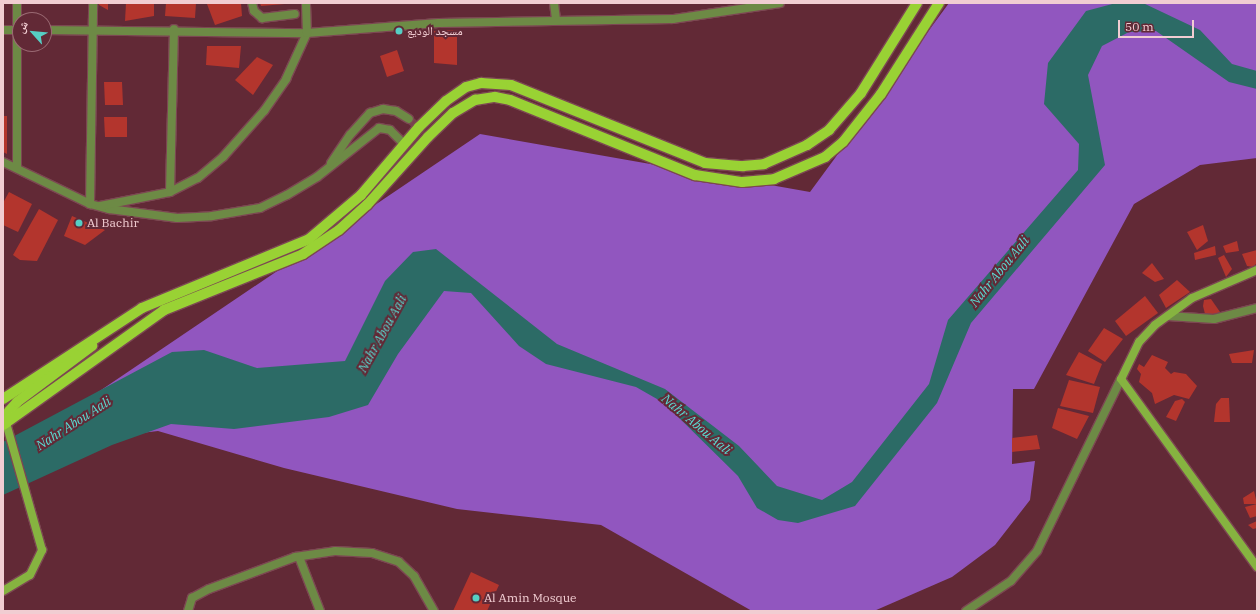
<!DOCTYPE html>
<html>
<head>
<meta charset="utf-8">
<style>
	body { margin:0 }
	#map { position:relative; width:1260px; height:614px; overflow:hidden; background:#622936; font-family:"IBM Plex Serif","Noto Naskh Arabic",serif }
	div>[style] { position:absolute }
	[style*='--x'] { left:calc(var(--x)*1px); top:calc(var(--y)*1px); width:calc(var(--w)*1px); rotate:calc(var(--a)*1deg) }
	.forest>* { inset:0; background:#9156bf }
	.water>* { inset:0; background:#2c6b66 }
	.building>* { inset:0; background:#b3352d }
	.street-tunnel>* { height:8px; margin-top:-4px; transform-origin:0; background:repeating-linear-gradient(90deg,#77424d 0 8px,transparent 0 12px) }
	.roads { filter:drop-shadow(1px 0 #7c4752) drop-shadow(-1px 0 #7c4752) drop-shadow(0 1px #7c4752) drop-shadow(0 -1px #7c4752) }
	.street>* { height:8px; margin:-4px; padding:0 4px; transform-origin:4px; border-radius:4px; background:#6d8a45 }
	.secondary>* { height:8px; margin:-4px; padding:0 4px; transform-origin:4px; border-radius:4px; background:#86b340 }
	.primary>* { height:10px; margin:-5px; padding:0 5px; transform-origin:5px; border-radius:5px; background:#99d234 }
	.dots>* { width:11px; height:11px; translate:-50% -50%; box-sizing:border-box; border:2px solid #622936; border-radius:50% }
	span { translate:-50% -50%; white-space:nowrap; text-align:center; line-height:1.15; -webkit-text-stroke:4px #622936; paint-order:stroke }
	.poi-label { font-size:12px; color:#f1cdd2 }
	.left { translate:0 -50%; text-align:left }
	.water-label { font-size:13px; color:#59ddd3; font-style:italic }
	.frame { position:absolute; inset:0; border:4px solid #f1cdd2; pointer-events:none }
	.north { position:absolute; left:12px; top:12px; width:40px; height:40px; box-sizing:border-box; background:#622936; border:1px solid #9b6b74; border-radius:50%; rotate:297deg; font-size:11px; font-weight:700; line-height:16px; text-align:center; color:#f1cdd2 }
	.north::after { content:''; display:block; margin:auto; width:14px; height:18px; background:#56cec4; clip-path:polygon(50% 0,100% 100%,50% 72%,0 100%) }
	.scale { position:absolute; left:1118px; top:20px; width:76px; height:18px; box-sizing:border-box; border:2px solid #f1cdd2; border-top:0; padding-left:5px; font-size:12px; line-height:14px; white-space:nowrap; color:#f1cdd2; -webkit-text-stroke:3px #622936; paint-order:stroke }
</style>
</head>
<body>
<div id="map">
	<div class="forest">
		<div style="clip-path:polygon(949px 3px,1257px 3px,1257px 158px,1200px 165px,1134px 204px,1034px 389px,1013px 389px,1012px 464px,1035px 461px,1030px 500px,995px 545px,952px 577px,874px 611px,752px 611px,601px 525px,457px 509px,284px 468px,158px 431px,57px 443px,76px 407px,480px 134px,810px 192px)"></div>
	</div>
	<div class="water">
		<div style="clip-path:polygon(1116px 3px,1143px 3px,1200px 30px,1232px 64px,1257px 71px,1257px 89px,1229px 82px,1156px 31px,1129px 32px,1102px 46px,1088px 75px,1105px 165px,971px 323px,937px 403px,855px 506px,798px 523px,778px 520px,757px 508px,738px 476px,664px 403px,636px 387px,546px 364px,519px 346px,471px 293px,444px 291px,398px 354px,368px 405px,329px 417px,234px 429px,171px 424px,112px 445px,3px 495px,3px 442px,172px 352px,204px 350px,257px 368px,345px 361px,385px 281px,413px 252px,436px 249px,557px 344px,665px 389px,739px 446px,777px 486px,822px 500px,852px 482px,929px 384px,948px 320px,1078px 170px,1079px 144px,1044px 104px,1048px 63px,1086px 11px)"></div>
	</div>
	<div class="building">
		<div style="clip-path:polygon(99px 3px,108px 3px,108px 10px,99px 5px)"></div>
		<div style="clip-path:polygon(126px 3px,154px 3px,154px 16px,125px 21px)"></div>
		<div style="clip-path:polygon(166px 3px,196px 3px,195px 18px,165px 16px)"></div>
		<div style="clip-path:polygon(212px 3px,241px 3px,242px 16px,215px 25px,207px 4px)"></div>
		<div style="clip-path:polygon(260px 3px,285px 3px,285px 4px,261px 6px)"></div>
		<div style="clip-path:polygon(457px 30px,457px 65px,434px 63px,434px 31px)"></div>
		<div style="clip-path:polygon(207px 46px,241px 46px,239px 68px,206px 65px)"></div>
		<div style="clip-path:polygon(397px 50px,404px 71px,387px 77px,380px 56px)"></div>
		<div style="clip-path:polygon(257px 57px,273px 65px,253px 95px,235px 80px)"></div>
		<div style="clip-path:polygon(104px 82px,122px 82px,123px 105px,105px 105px)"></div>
		<div style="clip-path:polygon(3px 116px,7px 116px,7px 154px,3px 152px)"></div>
		<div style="clip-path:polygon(104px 117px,127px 117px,127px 137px,105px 137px)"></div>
		<div style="clip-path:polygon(9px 192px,32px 204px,18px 232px,3px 225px,3px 203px)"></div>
		<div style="clip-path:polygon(39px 209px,58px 220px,37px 261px,20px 260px,13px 255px)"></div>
		<div style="clip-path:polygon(72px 216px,105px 230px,85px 245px,64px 236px)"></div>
		<div style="clip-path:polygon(1203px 225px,1208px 241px,1197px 250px,1187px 232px)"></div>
		<div style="clip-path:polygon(1237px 241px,1239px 251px,1226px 253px,1223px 246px)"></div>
		<div style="clip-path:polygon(1215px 246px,1216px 255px,1195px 260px,1194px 253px)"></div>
		<div style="clip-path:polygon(1257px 250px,1257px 263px,1253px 267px,1247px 266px,1242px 254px)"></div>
		<div style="clip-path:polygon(1224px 255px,1232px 269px,1226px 277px,1218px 258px)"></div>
		<div style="clip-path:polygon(1152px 263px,1164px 279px,1155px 282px,1142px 273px)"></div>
		<div style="clip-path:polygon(1177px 280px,1190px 292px,1166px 308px,1159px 295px)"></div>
		<div style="clip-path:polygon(1145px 296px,1158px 313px,1126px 336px,1115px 321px)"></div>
		<div style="clip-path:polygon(1211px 299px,1220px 312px,1211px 317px,1205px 314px,1203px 306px,1204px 300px)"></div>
		<div style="clip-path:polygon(1104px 328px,1123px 339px,1105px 362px,1088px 351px)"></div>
		<div style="clip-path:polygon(1254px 350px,1252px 363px,1232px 363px,1229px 354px)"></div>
		<div style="clip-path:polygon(1079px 352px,1102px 364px,1094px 384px,1066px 375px)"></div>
		<div style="clip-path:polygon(1152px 355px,1168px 362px,1165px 368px,1171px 374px,1174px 372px,1186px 374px,1197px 386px,1189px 399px,1174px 395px,1155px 404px,1152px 393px,1139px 382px,1141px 374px,1137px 369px,1139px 364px,1144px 367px)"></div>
		<div style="clip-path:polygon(1069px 380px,1100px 387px,1093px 413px,1060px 406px)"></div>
		<div style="clip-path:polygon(1221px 398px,1229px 398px,1230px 422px,1214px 422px,1216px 404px)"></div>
		<div style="clip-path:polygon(1182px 399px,1185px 402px,1176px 421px,1166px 417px,1175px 401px)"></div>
		<div style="clip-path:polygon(1058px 408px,1089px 416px,1077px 439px,1052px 428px)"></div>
		<div style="clip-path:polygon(1037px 435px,1040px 449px,1012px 452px,1012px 438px)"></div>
		<div style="clip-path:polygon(1254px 491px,1257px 504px,1244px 504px,1243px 498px)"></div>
		<div style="clip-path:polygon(1257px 504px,1257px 516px,1250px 518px,1245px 507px)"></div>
		<div style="clip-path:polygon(1257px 521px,1257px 528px,1253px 529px,1248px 525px)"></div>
		<div style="clip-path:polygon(471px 572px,499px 585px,487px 611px,453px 611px)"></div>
	</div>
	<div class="street-tunnel">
		<div style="--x:409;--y:119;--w:19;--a:43"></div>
	</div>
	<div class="roads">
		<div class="street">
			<div style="--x:252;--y:3;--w:8;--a:76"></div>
			<div style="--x:254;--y:11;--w:11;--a:41"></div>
			<div style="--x:262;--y:18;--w:33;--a:-7"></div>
			<div style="--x:554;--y:3;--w:17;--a:83"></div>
			<div style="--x:3;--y:30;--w:17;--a:0"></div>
			<div style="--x:44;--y:30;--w:263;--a:0.7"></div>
			<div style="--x:307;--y:33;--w:132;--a:-4.3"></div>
			<div style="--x:439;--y:23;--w:234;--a:-1"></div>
			<div style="--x:673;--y:19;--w:108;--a:-8.5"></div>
			<div style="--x:3;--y:162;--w:97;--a:25.8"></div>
			<div style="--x:90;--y:204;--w:20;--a:15"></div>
			<div style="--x:109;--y:209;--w:69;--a:7.5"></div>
			<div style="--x:177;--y:218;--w:35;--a:-3"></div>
			<div style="--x:212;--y:216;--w:49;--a:-9.5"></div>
			<div style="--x:260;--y:208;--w:30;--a:-26"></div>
			<div style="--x:287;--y:195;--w:35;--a:-31"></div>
			<div style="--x:317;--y:177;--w:79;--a:-38.3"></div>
			<div style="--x:379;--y:128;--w:11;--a:10"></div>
			<div style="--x:390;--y:130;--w:20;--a:45"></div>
			<div style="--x:331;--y:163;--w:34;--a:-56"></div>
			<div style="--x:350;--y:135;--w:30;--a:-48"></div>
			<div style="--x:370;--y:113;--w:14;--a:-17"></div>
			<div style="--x:383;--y:109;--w:13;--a:9"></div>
			<div style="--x:396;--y:111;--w:15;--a:32"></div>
			<div style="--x:17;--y:168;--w:165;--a:-90"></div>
			<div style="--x:170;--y:192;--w:163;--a:-88.6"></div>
			<div style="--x:90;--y:204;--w:201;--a:-89.1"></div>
			<div style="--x:100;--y:206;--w:71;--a:-11.3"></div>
			<div style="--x:170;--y:192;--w:31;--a:-27"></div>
			<div style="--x:198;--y:178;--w:33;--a:-40"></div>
			<div style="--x:223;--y:157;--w:62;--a:-48.3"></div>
			<div style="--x:264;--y:111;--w:39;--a:-55"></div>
			<div style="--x:286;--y:79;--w:51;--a:-65.5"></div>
			<div style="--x:307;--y:33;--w:30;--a:-92"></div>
			<div style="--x:1168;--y:316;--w:46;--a:3.7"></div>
			<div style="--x:1214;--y:319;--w:44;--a:-14.3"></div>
			<div style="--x:299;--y:557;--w:58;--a:68.7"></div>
			<div style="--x:188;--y:611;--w:14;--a:-73"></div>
			<div style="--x:192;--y:598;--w:19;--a:-28"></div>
			<div style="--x:209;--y:589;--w:92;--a:-20.4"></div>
			<div style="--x:295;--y:557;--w:40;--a:-8.5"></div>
			<div style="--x:335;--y:551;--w:37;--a:3"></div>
			<div style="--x:372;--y:553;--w:28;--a:18"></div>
			<div style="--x:399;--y:562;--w:21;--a:43"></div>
			<div style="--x:414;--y:576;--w:40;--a:60.3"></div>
			<div style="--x:966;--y:611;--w:54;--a:-33.7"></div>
			<div style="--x:1011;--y:581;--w:40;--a:-49"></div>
			<div style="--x:1037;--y:551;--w:191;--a:-64"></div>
		</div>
		<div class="secondary">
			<div style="--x:1257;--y:270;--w:71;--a:156.7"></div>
			<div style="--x:1192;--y:298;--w:46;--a:143.9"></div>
			<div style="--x:1155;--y:325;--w:23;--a:133"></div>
			<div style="--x:1139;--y:342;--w:41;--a:115.9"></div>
			<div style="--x:1121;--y:379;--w:232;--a:54.1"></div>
			<div style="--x:3;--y:591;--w:31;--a:-31"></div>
			<div style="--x:30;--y:575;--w:28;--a:-64"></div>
			<div style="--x:42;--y:550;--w:132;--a:-105.8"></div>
		</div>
		<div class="primary">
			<div style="--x:3;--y:399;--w:166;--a:-33.2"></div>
			<div style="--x:142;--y:308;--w:181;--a:-22.4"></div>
			<div style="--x:309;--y:239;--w:68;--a:-40.2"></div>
			<div style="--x:361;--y:195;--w:89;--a:-49.5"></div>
			<div style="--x:419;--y:127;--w:37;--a:-44"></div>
			<div style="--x:446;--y:101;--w:24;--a:-35"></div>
			<div style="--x:466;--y:87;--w:16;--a:-15"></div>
			<div style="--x:481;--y:83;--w:30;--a:4"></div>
			<div style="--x:511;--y:85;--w:209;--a:21.9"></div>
			<div style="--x:705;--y:163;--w:38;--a:5"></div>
			<div style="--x:743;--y:166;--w:21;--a:-5"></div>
			<div style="--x:764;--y:164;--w:47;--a:-23.8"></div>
			<div style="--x:807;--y:145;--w:27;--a:-34"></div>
			<div style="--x:829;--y:130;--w:49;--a:-49.1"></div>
			<div style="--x:861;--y:93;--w:106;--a:-58.1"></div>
			<div style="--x:6;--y:423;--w:12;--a:-76"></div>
			<div style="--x:9;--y:411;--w:12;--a:-48"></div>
			<div style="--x:17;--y:402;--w:94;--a:-36.7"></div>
			<div style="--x:3;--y:425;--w:198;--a:-35.5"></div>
			<div style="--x:164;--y:310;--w:150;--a:-21.9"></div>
			<div style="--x:303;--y:254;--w:43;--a:-33.7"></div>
			<div style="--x:339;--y:230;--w:38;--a:-42"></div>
			<div style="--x:367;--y:205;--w:91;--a:-48.1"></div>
			<div style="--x:428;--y:137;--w:35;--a:-44"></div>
			<div style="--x:453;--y:113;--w:26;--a:-31"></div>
			<div style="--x:475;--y:100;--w:20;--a:-9"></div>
			<div style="--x:495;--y:97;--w:15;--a:11"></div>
			<div style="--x:510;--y:100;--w:200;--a:22.1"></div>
			<div style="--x:695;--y:175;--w:48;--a:8.5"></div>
			<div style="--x:742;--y:182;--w:32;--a:-5"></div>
			<div style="--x:774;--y:179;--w:56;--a:-23.3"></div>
			<div style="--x:825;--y:157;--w:23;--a:-40"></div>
			<div style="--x:843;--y:142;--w:61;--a:-51.6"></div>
			<div style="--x:881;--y:94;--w:108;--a:-57.5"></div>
		</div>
	</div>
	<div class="dots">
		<div style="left:399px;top:31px;background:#56cec4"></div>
		<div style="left:79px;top:223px;background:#56cec4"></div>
		<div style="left:476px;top:598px;background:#56cec4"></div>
	</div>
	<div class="poi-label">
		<span class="left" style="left:407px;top:31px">مسجد الوديع</span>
		<span class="left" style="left:87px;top:223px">Al Bachir</span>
		<span class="left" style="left:484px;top:598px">Al Amin Mosque</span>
	</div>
	<div class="water-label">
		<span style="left:1000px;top:272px;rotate:-51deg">Nahr Abou Aali</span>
		<span style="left:383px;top:334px;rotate:-61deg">Nahr Abou Aali</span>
		<span style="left:74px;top:424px;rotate:-33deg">Nahr Abou Aali</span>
		<span style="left:696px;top:425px;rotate:40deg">Nahr Abou Aali</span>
	</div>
	<div class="frame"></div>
	<div class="north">ش</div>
	<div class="scale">50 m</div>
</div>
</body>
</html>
